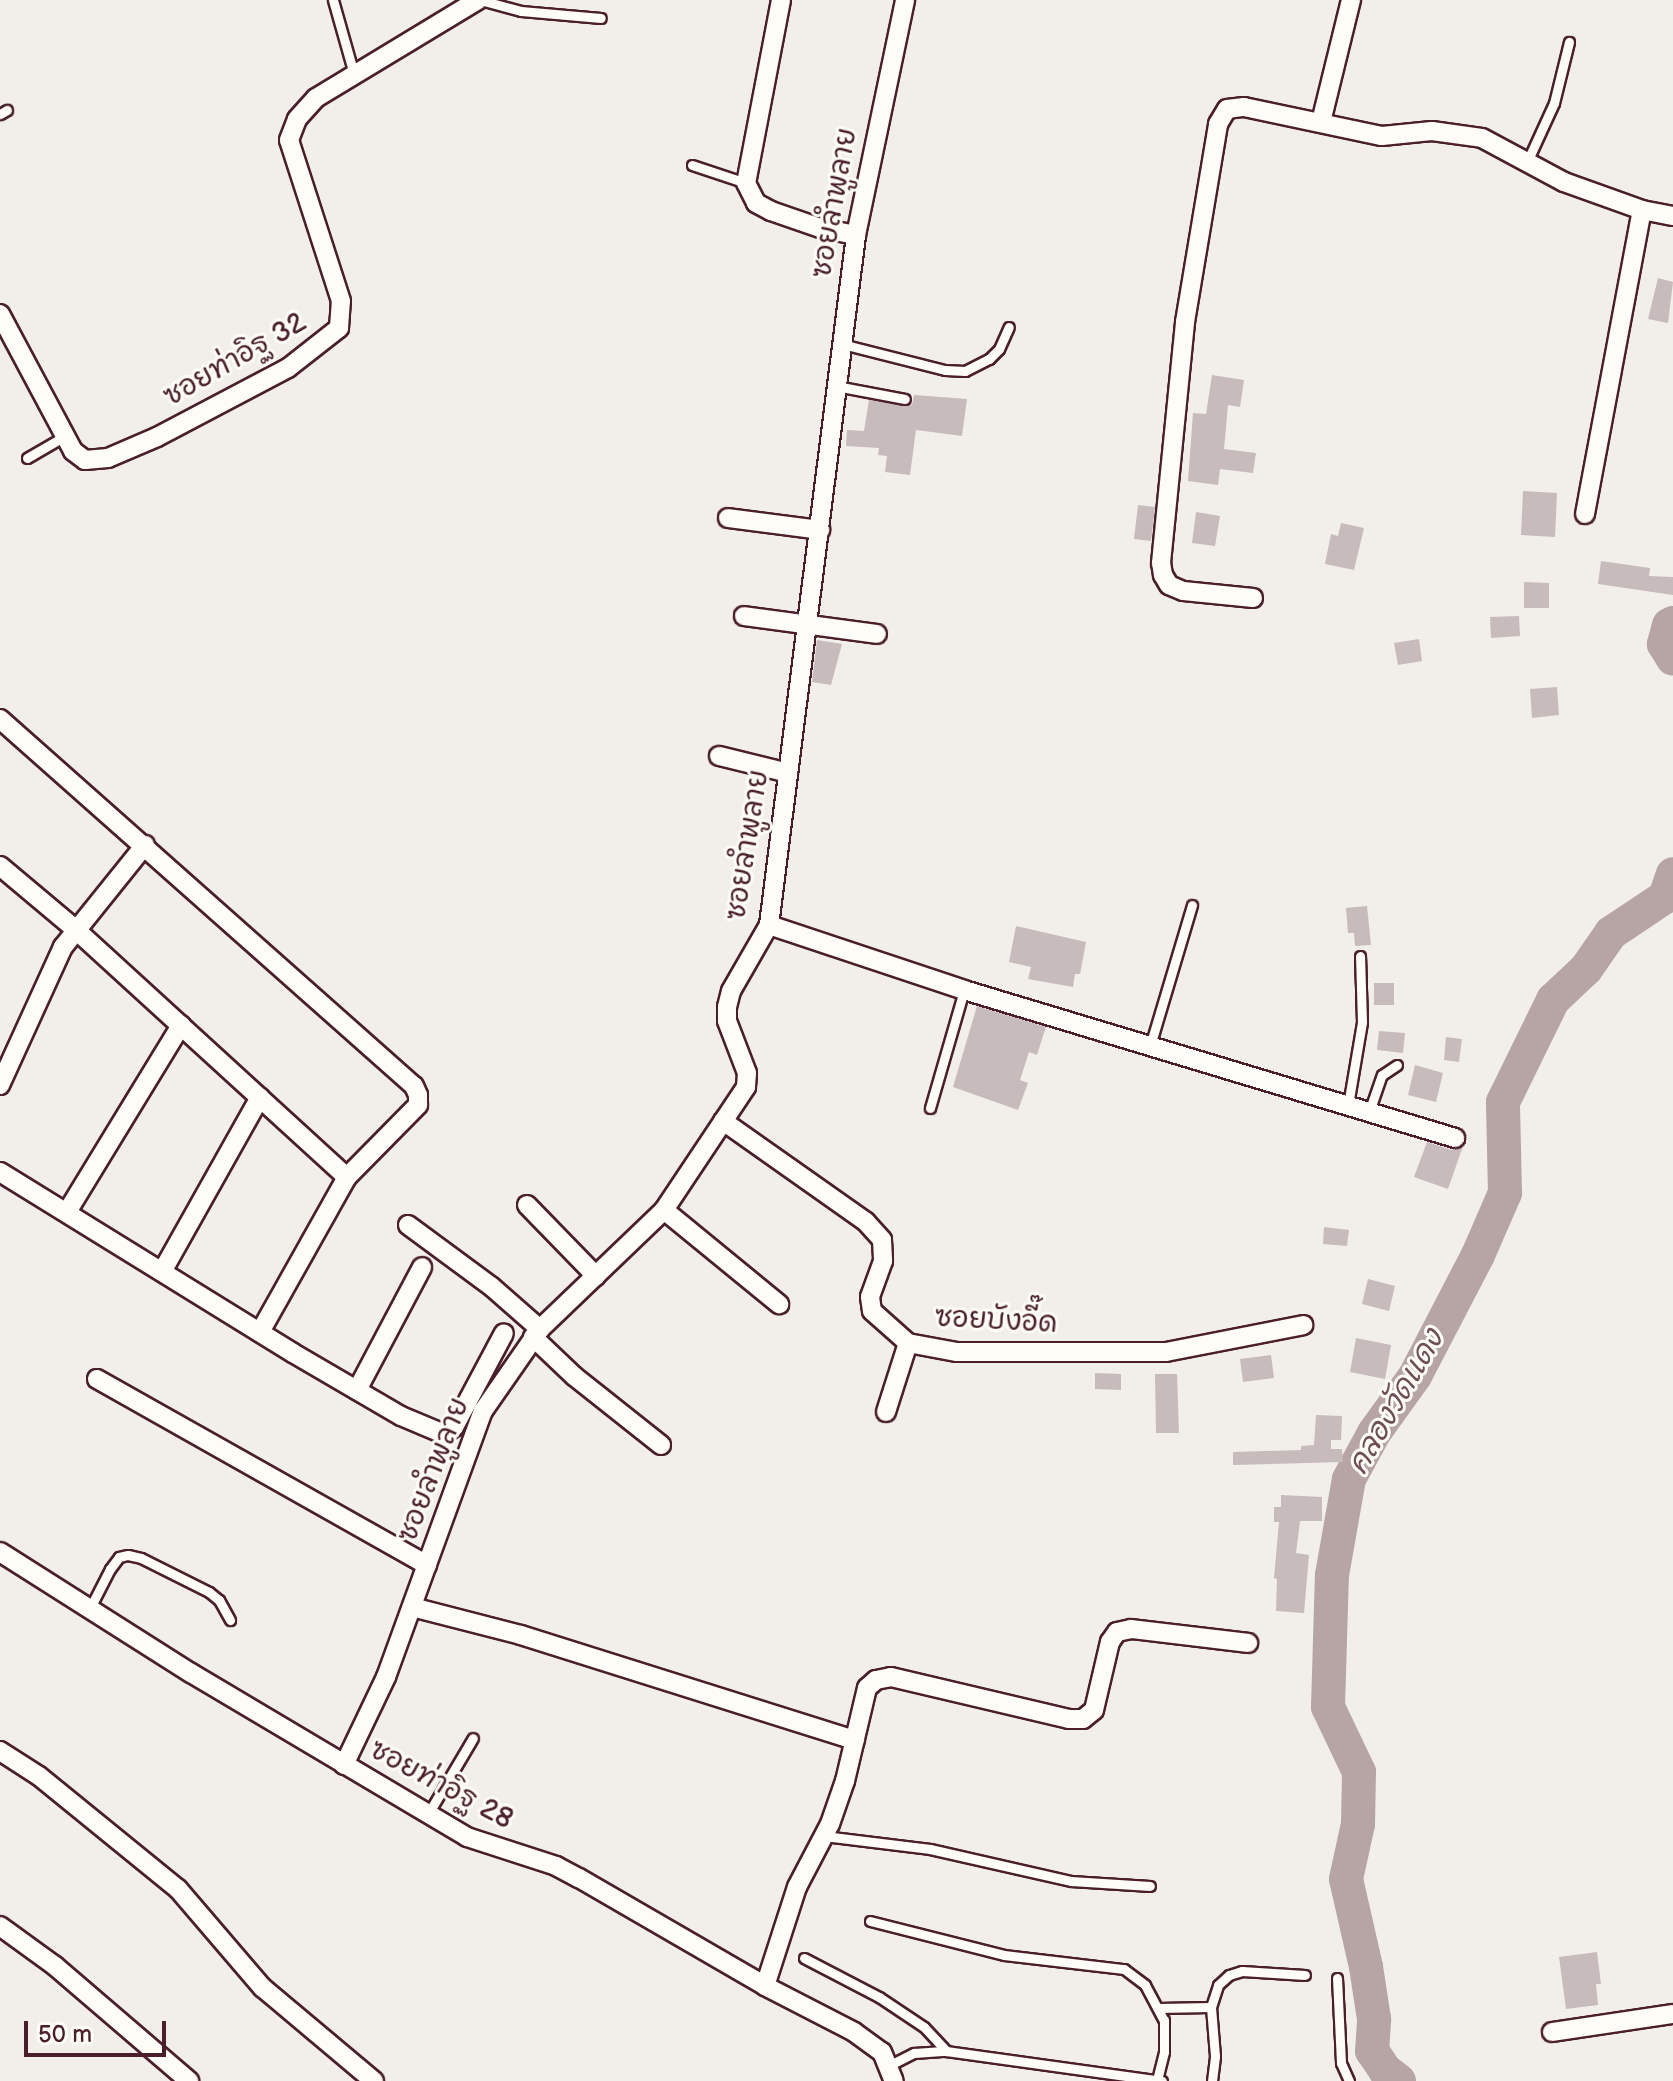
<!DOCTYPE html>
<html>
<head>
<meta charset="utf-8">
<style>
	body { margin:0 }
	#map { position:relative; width:1673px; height:2081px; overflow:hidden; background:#f2efeb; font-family:"Balsamiq Sans","Playpen Sans Thai",sans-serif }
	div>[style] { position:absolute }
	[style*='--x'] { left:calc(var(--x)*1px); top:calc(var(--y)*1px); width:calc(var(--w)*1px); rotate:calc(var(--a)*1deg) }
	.river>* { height:34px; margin:-17px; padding:0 17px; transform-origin:17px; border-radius:17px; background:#b7a5a6 }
	.building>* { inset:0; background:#c8bbbb }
	.roads { filter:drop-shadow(2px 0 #4a1f2b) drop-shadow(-2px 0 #4a1f2b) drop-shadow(0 2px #4a1f2b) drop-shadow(0 -2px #4a1f2b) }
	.service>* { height:9px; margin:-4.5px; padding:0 4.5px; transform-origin:4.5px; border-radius:4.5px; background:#fdfcf7 }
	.minor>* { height:18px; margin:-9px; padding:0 9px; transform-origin:9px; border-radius:9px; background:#fdfcf7 }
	span { translate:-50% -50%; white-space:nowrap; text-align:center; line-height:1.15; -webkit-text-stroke:6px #fdfcf7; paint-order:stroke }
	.street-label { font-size:28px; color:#4a1f2b }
	.water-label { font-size:30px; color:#704e56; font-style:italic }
	.scale { position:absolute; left:24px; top:2021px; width:142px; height:36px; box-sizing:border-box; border:4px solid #4a1f2b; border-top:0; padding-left:10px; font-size:24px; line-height:28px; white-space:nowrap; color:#4a1f2b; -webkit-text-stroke:6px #fdfcf7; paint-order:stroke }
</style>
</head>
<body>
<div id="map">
	<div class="river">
		<div style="--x:1673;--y:623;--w:4;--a:153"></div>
		<div style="--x:1669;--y:625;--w:20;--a:105"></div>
		<div style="--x:1664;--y:644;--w:17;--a:59"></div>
		<div style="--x:1399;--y:2081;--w:18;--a:-142"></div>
		<div style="--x:1385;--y:2070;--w:23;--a:-124"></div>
		<div style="--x:1372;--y:2051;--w:32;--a:-86"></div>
		<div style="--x:1374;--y:2019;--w:53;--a:-98.7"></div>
		<div style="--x:1366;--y:1967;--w:90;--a:-102.8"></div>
		<div style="--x:1346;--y:1879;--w:56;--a:-77.7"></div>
		<div style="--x:1358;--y:1824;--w:52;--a:-88.9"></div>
		<div style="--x:1359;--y:1772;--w:72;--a:-115.5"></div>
		<div style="--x:1328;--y:1707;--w:132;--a:-88.3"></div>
		<div style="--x:1332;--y:1575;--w:97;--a:-80"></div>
		<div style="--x:1349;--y:1479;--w:52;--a:-61.5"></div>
		<div style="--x:1374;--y:1433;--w:70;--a:-54.3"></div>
		<div style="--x:1415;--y:1376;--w:136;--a:-62.5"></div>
		<div style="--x:1478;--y:1255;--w:68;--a:-66.5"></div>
		<div style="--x:1505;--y:1193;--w:91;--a:-91.3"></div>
		<div style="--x:1503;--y:1102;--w:114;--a:-63.9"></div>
		<div style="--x:1553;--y:1000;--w:45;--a:-43.2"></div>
		<div style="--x:1586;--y:969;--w:44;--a:-55.2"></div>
		<div style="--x:1611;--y:933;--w:65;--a:-33.7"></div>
		<div style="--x:1665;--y:897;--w:24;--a:-71"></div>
	</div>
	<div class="building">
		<div style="clip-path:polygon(1658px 278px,1673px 282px,1668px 323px,1648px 319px)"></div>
		<div style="clip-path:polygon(1212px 375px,1244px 380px,1240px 407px,1228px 405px,1224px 449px,1256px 453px,1253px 473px,1220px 469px,1218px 485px,1188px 481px,1193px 413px,1206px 414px)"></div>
		<div style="clip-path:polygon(914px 395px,967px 399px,962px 436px,916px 430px,910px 475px,885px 472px,887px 456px,878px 455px,879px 448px,846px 446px,847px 430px,864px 431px,869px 400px,907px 406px,912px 405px)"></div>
		<div style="clip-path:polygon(1523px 491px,1557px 493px,1555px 537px,1521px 535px)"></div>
		<div style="clip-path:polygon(1138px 505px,1155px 507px,1151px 541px,1134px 539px)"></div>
		<div style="clip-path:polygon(1196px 512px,1220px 516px,1215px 546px,1192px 543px)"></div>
		<div style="clip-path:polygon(1341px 523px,1364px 528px,1354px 570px,1325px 564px,1331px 534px,1338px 536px)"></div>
		<div style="clip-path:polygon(1601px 561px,1650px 568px,1649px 576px,1673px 577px,1673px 595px,1598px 584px)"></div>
		<div style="clip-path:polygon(1524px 582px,1549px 583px,1549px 608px,1524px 608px)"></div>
		<div style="clip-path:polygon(1519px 616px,1520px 636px,1491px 638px,1490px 617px)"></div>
		<div style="clip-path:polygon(1419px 639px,1422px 661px,1398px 665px,1394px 643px)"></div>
		<div style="clip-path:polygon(817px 640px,842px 644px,831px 685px,812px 682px)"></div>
		<div style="clip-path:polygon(1557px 687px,1559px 715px,1532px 718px,1530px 689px)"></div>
		<div style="clip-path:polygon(1367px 906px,1371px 945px,1355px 946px,1354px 933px,1348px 933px,1346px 908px)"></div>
		<div style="clip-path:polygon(1016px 926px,1086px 942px,1080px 974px,1075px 974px,1073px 987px,1028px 979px,1031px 967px,1009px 962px)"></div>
		<div style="clip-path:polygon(1374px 983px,1394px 983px,1394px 1005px,1374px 1005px)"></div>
		<div style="clip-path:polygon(977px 1006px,1046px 1027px,1037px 1055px,1029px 1052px,1020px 1080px,1028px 1083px,1018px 1110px,953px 1087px)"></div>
		<div style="clip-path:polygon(1379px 1031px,1405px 1033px,1403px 1053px,1377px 1050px)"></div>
		<div style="clip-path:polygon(1446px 1037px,1462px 1039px,1459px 1062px,1444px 1060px)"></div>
		<div style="clip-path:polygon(1415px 1065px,1443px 1073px,1436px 1102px,1408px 1095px)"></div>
		<div style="clip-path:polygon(1427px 1142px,1452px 1150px,1463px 1146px,1448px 1189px,1414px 1177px)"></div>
		<div style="clip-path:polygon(1324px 1227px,1349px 1230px,1347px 1246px,1323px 1244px)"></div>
		<div style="clip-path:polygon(1368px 1279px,1395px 1286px,1389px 1311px,1362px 1304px)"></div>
		<div style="clip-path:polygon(1356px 1338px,1391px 1345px,1385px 1379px,1350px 1372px)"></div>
		<div style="clip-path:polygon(1271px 1355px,1274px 1378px,1243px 1382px,1240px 1359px)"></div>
		<div style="clip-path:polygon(1095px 1373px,1121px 1374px,1121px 1390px,1095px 1389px)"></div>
		<div style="clip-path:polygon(1155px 1374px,1177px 1374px,1179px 1433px,1156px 1433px)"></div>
		<div style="clip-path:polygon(1316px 1415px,1342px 1416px,1341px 1440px,1331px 1440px,1331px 1449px,1342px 1449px,1343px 1462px,1233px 1465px,1233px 1452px,1301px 1450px,1301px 1446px,1314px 1445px)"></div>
		<div style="clip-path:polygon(1281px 1495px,1322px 1497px,1322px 1521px,1300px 1521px,1296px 1553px,1309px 1555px,1304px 1613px,1276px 1611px,1277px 1579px,1274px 1578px,1279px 1522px,1274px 1522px,1274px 1507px,1281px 1507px)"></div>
		<div style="clip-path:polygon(1597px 1952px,1601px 1984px,1596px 1984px,1598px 2005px,1566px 2009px,1559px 1957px)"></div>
	</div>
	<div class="roads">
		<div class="service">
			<div style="--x:333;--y:0;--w:77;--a:74.2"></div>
			<div style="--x:480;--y:0;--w:42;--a:15"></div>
			<div style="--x:521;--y:11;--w:80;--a:5"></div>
			<div style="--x:0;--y:114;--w:8;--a:-30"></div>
			<div style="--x:1527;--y:162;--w:65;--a:-65.4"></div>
			<div style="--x:1554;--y:103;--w:63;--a:-76.2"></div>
			<div style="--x:692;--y:165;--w:57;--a:18.4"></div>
			<div style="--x:842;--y:344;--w:106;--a:14.2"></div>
			<div style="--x:945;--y:370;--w:20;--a:3"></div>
			<div style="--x:965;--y:371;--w:27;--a:-27"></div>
			<div style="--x:989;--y:359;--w:14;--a:-45"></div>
			<div style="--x:999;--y:349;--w:24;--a:-66"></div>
			<div style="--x:836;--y:386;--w:70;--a:10.7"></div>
			<div style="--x:27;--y:458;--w:44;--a:-30.1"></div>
			<div style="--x:1150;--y:1046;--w:147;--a:-73.4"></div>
			<div style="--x:1348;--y:1105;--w:84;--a:-80.4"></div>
			<div style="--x:1362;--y:1022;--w:66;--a:-91.7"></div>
			<div style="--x:930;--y:1108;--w:123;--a:-73.9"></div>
			<div style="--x:1369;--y:1112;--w:39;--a:-71"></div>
			<div style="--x:1382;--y:1075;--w:18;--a:-34"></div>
			<div style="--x:89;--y:1610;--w:46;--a:-62.9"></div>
			<div style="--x:110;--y:1569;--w:15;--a:-53"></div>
			<div style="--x:119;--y:1557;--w:9;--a:-13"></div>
			<div style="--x:128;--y:1555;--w:13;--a:13"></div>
			<div style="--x:141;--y:1558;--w:76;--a:26.6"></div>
			<div style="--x:209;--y:1592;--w:13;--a:39"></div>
			<div style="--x:219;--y:1600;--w:23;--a:61"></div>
			<div style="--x:428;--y:1814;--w:88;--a:-59.4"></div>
			<div style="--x:824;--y:1836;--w:107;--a:7"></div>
			<div style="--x:930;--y:1849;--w:145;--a:12.8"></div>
			<div style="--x:1071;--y:1881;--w:79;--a:3.6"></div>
			<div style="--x:870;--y:1921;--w:138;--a:14.2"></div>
			<div style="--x:1004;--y:1955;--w:121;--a:6.7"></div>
			<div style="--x:1124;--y:1969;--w:26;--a:37"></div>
			<div style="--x:1145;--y:1985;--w:40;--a:62"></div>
			<div style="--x:1164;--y:2020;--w:32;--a:90"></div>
			<div style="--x:1164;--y:2052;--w:30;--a:104"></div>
			<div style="--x:804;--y:1958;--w:85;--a:27.5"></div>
			<div style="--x:879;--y:1997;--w:54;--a:33.7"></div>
			<div style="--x:924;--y:2027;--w:33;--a:47"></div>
			<div style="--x:1337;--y:1978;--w:85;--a:87.3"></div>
			<div style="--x:1341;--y:2063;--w:20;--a:66"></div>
			<div style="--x:1158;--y:2008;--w:53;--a:-1.1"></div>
			<div style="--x:890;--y:2065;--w:27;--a:-27"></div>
			<div style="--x:914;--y:2053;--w:32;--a:-4"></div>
			<div style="--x:946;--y:2051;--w:218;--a:7.9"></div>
			<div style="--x:1212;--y:2081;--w:25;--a:-83"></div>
			<div style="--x:1215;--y:2056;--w:49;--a:-94.7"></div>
			<div style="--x:1211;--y:2007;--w:23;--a:-72"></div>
			<div style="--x:1218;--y:1985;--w:15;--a:-42"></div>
			<div style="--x:1229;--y:1975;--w:14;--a:-17"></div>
			<div style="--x:1242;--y:1971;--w:63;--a:3.6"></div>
		</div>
		<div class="minor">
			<div style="--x:781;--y:0;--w:186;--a:100.8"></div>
			<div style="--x:746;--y:183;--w:22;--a:63"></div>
			<div style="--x:756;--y:203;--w:17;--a:28"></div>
			<div style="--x:771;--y:211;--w:52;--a:19.1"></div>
			<div style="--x:820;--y:228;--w:37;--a:11"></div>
			<div style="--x:1321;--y:122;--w:126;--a:-76.2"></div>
			<div style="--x:0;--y:314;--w:155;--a:61.9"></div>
			<div style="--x:73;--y:451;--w:15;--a:37"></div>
			<div style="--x:85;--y:460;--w:23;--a:-5"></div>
			<div style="--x:108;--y:458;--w:53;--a:-23.2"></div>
			<div style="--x:157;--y:437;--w:148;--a:-27.8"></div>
			<div style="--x:288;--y:368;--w:65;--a:-38.1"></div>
			<div style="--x:339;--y:328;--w:27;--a:-86"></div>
			<div style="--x:341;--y:301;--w:169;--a:-107.9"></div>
			<div style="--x:289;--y:140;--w:22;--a:-69"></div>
			<div style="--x:297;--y:119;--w:28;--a:-48"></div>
			<div style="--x:316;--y:98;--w:189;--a:-31.2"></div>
			<div style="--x:1585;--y:514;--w:309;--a:-79.4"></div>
			<div style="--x:728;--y:518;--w:93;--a:7.4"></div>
			<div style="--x:1253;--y:598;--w:70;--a:-174.3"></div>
			<div style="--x:1183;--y:591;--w:15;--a:-157"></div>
			<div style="--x:1169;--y:585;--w:12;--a:-121"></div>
			<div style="--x:1163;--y:575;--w:12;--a:-99"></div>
			<div style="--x:1161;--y:563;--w:242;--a:-84.3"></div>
			<div style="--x:1185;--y:322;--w:201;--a:-80.5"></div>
			<div style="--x:1218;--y:124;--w:17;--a:-59"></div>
			<div style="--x:1227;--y:109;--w:17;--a:-7"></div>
			<div style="--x:1244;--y:107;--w:141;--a:11.9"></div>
			<div style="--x:1382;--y:136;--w:50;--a:-5.7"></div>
			<div style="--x:1432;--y:131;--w:50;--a:8"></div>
			<div style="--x:1482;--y:138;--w:93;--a:28.2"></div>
			<div style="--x:1564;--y:182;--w:83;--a:19.7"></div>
			<div style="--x:1642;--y:210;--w:32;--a:11"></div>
			<div style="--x:744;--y:616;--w:134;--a:7.7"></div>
			<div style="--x:0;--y:719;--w:553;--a:41.56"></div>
			<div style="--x:414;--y:1086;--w:10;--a:66"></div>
			<div style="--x:418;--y:1095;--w:10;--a:90"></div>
			<div style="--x:418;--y:1105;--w:101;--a:134.6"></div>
			<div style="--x:347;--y:1177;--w:178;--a:119.3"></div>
			<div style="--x:719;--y:756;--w:71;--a:13.8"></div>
			<div style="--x:0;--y:866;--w:98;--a:40"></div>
			<div style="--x:75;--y:929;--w:368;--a:42.4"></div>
			<div style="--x:769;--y:925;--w:206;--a:18.4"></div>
			<div style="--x:964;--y:990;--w:513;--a:16.77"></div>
			<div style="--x:0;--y:1085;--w:152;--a:-65.5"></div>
			<div style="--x:63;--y:947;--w:131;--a:-51.2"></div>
			<div style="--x:723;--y:1121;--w:175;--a:35.2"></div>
			<div style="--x:866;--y:1222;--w:24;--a:48"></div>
			<div style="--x:882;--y:1240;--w:21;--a:87"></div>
			<div style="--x:883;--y:1261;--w:38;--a:110"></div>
			<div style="--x:870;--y:1297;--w:14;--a:82"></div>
			<div style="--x:872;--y:1311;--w:48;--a:41.6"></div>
			<div style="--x:908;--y:1343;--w:50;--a:10.4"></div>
			<div style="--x:957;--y:1352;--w:209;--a:0"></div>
			<div style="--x:1166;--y:1352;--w:140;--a:-11.1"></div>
			<div style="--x:0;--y:1172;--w:344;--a:31.7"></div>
			<div style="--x:293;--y:1353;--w:125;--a:30.3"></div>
			<div style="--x:401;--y:1416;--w:41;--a:22.8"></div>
			<div style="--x:439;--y:1432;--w:5;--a:22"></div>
			<div style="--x:444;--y:1434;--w:12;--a:-35"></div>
			<div style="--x:454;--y:1427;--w:106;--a:-62"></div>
			<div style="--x:527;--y:1205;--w:99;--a:45.8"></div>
			<div style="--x:664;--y:1210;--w:149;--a:39.3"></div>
			<div style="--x:67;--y:1212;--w:219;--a:-58.6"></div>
			<div style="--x:408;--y:1225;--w:104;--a:36.4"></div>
			<div style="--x:492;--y:1287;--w:64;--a:41.2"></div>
			<div style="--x:163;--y:1270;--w:198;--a:-60.7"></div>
			<div style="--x:533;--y:1337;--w:57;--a:43.6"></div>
			<div style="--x:574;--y:1376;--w:111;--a:38.4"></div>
			<div style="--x:97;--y:1379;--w:379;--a:29.4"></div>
			<div style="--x:357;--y:1390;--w:139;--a:-62.1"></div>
			<div style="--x:886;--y:1412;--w:72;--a:-72.3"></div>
			<div style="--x:0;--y:1552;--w:226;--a:32.4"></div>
			<div style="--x:191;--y:1673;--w:321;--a:30.7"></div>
			<div style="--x:467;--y:1837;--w:94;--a:18"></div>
			<div style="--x:556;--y:1866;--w:26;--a:28"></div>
			<div style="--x:579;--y:1878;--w:215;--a:30.1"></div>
			<div style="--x:765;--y:1986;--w:100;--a:27.3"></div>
			<div style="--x:854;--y:2032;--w:34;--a:36"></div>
			<div style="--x:882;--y:2052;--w:31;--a:68"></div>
			<div style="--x:412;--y:1607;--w:113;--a:14.4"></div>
			<div style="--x:521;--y:1635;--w:350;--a:17.5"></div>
			<div style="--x:0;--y:1751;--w:46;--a:32.7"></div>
			<div style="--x:39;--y:1776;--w:179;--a:39.1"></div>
			<div style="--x:178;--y:1889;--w:130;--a:49.4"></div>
			<div style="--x:263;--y:1988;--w:145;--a:40"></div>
			<div style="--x:344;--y:1765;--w:98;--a:-64.5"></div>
			<div style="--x:386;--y:1677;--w:283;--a:-70"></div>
			<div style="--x:483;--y:1411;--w:100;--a:-55.2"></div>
			<div style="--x:540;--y:1329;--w:172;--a:-43.8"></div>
			<div style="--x:664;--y:1210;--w:148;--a:-56.3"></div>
			<div style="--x:746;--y:1087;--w:14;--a:-86"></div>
			<div style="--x:747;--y:1073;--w:56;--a:-111"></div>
			<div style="--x:727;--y:1021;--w:14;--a:-90"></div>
			<div style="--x:727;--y:1007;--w:16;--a:-76"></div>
			<div style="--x:731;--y:991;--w:76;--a:-60.1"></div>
			<div style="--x:769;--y:925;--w:695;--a:-82.81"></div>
			<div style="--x:856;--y:235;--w:240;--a:-78.2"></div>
			<div style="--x:0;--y:1926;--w:68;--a:36"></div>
			<div style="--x:55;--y:1966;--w:177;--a:40.6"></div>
			<div style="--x:765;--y:1986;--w:104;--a:-72.1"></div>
			<div style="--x:797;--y:1887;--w:71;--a:-62.4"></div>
			<div style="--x:830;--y:1824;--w:46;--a:-70.8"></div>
			<div style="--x:845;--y:1781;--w:96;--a:-76.7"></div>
			<div style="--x:867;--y:1688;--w:12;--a:-42"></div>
			<div style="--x:876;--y:1680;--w:15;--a:-11"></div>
			<div style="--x:891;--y:1677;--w:183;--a:13.3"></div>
			<div style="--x:1069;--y:1719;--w:14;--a:0"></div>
			<div style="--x:1083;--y:1719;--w:14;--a:-39"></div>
			<div style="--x:1094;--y:1710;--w:70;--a:-76.8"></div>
			<div style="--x:1110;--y:1642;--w:12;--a:-55"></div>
			<div style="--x:1117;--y:1632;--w:14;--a:-12"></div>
			<div style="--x:1131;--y:1629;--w:118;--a:6.8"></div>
			<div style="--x:1552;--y:2032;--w:122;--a:-8.5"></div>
		</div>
	</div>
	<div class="street-label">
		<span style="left:835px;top:203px;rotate:-80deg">ซอยลำพูลาย</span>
		<span style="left:235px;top:360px;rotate:-30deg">ซอยท่าอิฐ 32</span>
		<span style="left:748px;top:845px;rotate:-81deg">ซอยลำพูลาย</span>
		<span style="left:996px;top:1321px;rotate:3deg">ซอยบังอี๊ด</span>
		<span style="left:434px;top:1470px;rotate:-69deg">ซอยลำพูลาย</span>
		<span style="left:441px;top:1785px;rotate:28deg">ซอยท่าอิฐ 28</span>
	</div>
	<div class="water-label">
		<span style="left:1396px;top:1402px;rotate:-60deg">คลองวัดแดง</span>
	</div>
	<div class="scale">50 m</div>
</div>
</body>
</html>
